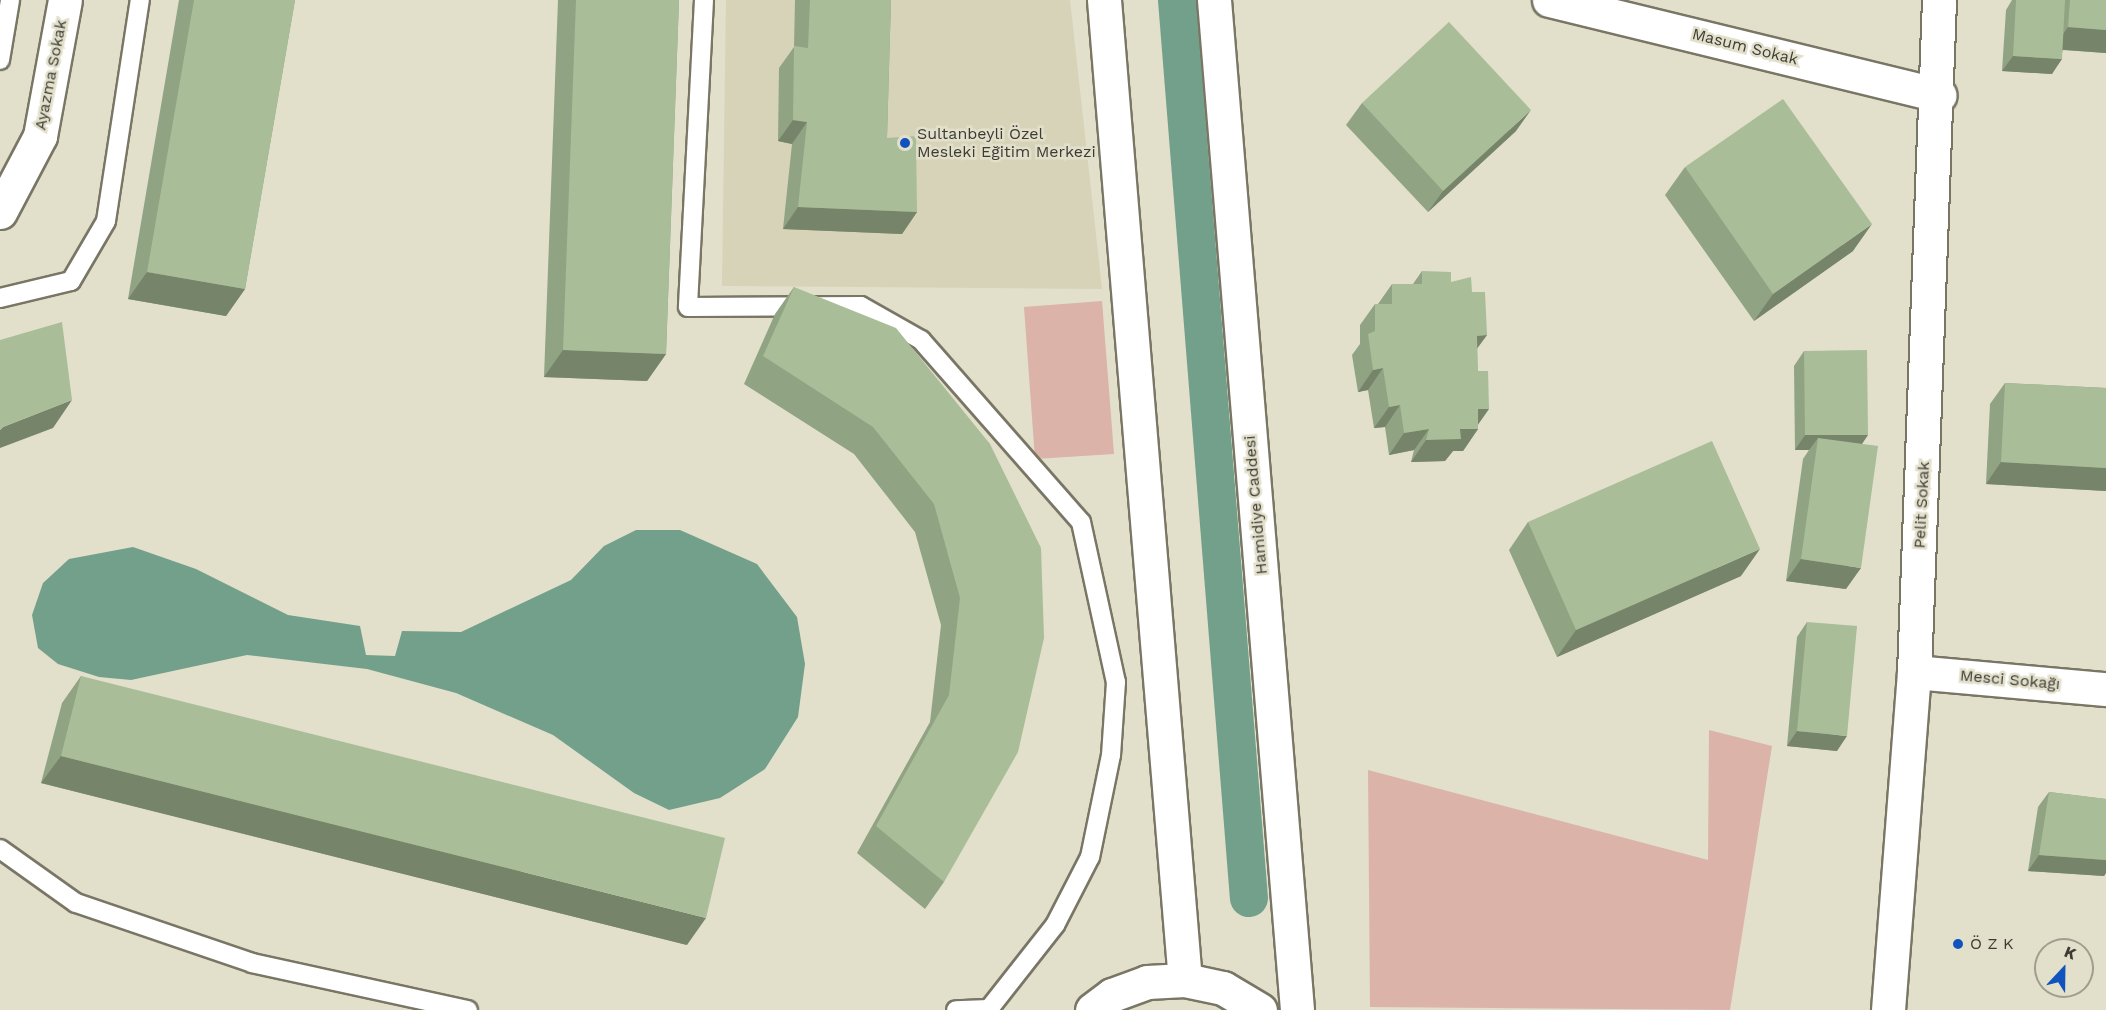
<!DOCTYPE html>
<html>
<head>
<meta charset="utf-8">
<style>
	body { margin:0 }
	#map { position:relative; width:2106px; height:1010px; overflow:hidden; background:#e2dfcb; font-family:"Work Sans",sans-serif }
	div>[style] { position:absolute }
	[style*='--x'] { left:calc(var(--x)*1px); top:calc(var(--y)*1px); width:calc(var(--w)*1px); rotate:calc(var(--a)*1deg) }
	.built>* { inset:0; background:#d7d3b8 }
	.green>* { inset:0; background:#dbb3a9 }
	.water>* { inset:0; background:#73a08b }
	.canal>* { height:38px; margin:-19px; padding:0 19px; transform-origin:19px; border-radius:19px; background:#73a08b }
	.roads { filter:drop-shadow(2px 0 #797665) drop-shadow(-2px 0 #797665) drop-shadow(0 2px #797665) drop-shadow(0 -2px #797665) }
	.service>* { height:18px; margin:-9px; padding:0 9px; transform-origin:9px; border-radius:9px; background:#fff }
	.minor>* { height:33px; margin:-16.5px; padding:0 16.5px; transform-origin:16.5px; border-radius:16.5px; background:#fff }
	.tertiary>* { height:33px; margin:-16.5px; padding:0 16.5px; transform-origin:16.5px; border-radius:16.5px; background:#fff }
	.wall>* { inset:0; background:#90a383 }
	.shaded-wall>* { inset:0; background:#76846a }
	.building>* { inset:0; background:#a8bd98 }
	.dots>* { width:16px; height:16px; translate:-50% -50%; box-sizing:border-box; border:3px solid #e2dfcb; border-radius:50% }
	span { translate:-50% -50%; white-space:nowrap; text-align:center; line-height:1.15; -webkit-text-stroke:5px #e2dfcb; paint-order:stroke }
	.street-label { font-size:16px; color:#3d3c34 }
	.poi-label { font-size:16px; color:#3d3c34 }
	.left { translate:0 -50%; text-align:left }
	.north { position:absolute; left:2034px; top:938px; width:60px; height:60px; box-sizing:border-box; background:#e2dfcb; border:2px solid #a09e8f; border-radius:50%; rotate:22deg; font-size:16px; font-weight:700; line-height:24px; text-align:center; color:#3d3c34 }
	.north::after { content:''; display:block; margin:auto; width:21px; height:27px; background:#1053be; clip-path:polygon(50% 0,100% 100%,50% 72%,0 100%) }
</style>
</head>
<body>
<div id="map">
	<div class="built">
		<div style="clip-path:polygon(726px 0,1070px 0,1102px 289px,722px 286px)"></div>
	</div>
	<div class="green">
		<div style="clip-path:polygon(1102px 301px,1114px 454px,1035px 459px,1024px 307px)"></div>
		<div style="clip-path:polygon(1709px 730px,1772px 746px,1730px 1010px,1370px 1007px,1368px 770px,1708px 860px)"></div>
	</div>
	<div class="water">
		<div style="clip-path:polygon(636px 530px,680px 530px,757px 564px,797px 617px,805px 664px,798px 717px,765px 769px,720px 798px,669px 810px,634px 793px,553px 735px,456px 693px,367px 669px,247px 655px,131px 680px,99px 677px,58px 664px,38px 648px,32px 615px,43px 583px,69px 559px,133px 547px,196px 569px,288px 615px,360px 626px,366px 655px,395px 656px,402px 631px,461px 632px,571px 580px,604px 546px)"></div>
	</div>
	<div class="canal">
		<div style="--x:1177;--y:0;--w:901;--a:85.42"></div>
	</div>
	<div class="roads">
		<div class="service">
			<div style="--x:704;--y:0;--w:307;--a:93"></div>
			<div style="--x:688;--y:307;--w:173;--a:-0.3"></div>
			<div style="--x:861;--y:306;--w:69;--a:29.5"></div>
			<div style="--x:921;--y:340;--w:242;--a:48.7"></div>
			<div style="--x:1081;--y:522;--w:164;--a:77.7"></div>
			<div style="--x:1116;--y:682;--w:73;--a:93.9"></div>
			<div style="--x:1111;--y:755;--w:104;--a:101.6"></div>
			<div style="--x:1090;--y:857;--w:76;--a:117.2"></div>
			<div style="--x:1055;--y:925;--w:107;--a:128.2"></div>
			<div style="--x:989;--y:1009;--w:33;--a:178"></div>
			<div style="--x:0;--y:60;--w:61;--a:-80.5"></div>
			<div style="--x:0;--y:298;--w:73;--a:-13.5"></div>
			<div style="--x:71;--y:281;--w:69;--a:-59.7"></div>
			<div style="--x:106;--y:221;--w:224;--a:-81.3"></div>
			<div style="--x:0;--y:849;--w:93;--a:35.4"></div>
			<div style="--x:76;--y:903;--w:186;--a:18.8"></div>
			<div style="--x:252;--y:963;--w:221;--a:12.3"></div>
		</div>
		<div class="minor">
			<div style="--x:1549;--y:0;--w:402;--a:13.7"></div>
			<div style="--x:0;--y:212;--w:86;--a:-62.2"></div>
			<div style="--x:40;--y:136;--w:138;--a:-79.6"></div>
			<div style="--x:1914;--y:672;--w:193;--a:5.1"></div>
			<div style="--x:1888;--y:1010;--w:339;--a:-85.6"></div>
			<div style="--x:1914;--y:672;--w:672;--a:-87.87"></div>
		</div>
		<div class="tertiary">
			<div style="--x:1104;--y:0;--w:983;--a:85.28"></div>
			<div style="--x:1214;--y:0;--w:1013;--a:85.3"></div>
			<div style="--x:1092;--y:1010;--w:25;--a:-37"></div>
			<div style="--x:1112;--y:995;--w:37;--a:-20"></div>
			<div style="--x:1147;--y:982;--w:38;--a:-3"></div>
			<div style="--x:1185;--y:980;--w:39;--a:12"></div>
			<div style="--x:1223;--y:988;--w:43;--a:30.7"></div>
		</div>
	</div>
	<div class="wall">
		<div style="clip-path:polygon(179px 0,295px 0,245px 289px,226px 316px,128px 299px)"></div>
		<div style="clip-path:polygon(558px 0,679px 0,666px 354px,647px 381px,544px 377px)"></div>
		<div style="clip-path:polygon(795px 0,891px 0,887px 138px,917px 212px,902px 234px,783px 229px,792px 144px,778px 141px,779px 68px,794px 47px)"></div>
		<div style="clip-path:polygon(2011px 0,2106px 0,2106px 53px,2063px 50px,2052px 74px,2002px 71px,2006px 10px,2012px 0)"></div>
		<div style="clip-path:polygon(1362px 103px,1516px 131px,1428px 212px,1346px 125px)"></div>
		<div style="clip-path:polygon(1685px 167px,1853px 251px,1754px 321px,1665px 195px)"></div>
		<div style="clip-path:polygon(1422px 271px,1451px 282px,1472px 292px,1487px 335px,1477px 348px,1478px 429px,1463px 451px,1453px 451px,1445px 461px,1411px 462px,1414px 450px,1389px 455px,1385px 427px,1374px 428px,1368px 390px,1358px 392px,1352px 355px,1360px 344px,1360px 325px,1375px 304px,1378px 304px,1392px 284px,1413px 284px)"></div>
		<div style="clip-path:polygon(794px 287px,990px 444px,944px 882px,925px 909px,857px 853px,930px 722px,941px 625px,915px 532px,854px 454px,744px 384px,775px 314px)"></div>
		<div style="clip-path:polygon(1804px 351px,1862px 444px,1846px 589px,1786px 581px,1803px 459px,1809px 450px,1795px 450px,1794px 366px)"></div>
		<div style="clip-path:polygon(2005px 383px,2106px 388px,2106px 491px,1986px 484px,1990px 404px)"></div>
		<div style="clip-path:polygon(1528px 522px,1741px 576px,1557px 657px,1509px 550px)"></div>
		<div style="clip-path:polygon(1807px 622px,1837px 751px,1787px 746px,1797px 637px)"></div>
		<div style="clip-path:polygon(81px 676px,687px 945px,41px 783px,62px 703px)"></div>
		<div style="clip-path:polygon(2049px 792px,2106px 799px,2106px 873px,2104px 876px,2028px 871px,2038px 807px)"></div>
	</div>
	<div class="shaded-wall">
		<div style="clip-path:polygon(2068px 27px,2106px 30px,2106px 53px,2053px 49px)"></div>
		<div style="clip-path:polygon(2013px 56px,2062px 59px,2052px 74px,2002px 71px)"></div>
		<div style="clip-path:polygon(1531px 110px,1516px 131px,1428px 212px,1443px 191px)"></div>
		<div style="clip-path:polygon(793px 120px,807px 122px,792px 144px,778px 141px)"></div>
		<div style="clip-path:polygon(798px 207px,917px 212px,902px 234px,783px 229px)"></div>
		<div style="clip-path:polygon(1872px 224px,1853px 251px,1754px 321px,1773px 294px)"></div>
		<div style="clip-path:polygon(147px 272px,245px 289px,226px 316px,128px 299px)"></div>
		<div style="clip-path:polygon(1487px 335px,1471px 357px,1477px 336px)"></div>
		<div style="clip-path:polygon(563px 350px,666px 354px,647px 381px,544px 377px)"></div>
		<div style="clip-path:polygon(1383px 368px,1368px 390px,1358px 392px,1373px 370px)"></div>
		<div style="clip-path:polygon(72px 400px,53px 428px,0 448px,0 430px,3px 427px)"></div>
		<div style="clip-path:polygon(1400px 405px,1385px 427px,1374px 428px,1389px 407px)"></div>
		<div style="clip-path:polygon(1478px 409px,1489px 409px,1475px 429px,1478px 429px,1463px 451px,1453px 451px,1445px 461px,1411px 462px,1426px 440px,1460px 429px)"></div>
		<div style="clip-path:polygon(1429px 429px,1414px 450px,1389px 455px,1404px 433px)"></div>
		<div style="clip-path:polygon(1805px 435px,1868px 435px,1858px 450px,1818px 438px,1809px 450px,1795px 450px)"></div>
		<div style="clip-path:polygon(2001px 462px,2106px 468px,2106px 491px,1986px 484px)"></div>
		<div style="clip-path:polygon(1760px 549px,1741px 576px,1557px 657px,1576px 630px)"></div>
		<div style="clip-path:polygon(1801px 559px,1861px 568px,1846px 589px,1786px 581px)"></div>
		<div style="clip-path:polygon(1797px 731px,1847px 736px,1837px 751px,1787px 746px)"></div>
		<div style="clip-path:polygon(61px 756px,706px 918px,687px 945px,41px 783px)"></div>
		<div style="clip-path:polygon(2039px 855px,2106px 860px,2106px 873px,2104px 876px,2028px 871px)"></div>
	</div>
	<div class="building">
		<div style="clip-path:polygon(194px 0,295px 0,245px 289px,147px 272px)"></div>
		<div style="clip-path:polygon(576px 0,679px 0,666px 354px,563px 350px)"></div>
		<div style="clip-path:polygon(810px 0,891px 0,887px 138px,916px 136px,917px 212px,798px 207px,807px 122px,793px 120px,794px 46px,808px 48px)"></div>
		<div style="clip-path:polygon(2016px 0,2065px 0,2062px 59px,2013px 56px)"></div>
		<div style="clip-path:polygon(2070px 0,2106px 0,2106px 30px,2068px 27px)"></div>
		<div style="clip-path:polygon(1449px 22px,1531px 110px,1443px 191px,1362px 103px)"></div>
		<div style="clip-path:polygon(1783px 99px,1872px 224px,1773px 294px,1685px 167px)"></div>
		<div style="clip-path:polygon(1422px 271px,1451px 272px,1451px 282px,1471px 277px,1472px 292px,1485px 292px,1487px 335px,1477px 336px,1478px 371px,1488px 371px,1489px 409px,1478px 409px,1478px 429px,1460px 429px,1461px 439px,1426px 440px,1429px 429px,1404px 433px,1400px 405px,1389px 407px,1383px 368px,1373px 370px,1368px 334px,1375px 331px,1375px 304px,1392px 304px,1392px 284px,1422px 284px)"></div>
		<div style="clip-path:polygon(794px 287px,896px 328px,990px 444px,1041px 548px,1044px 638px,1018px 752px,944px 882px,876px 826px,949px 695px,960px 598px,934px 504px,873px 427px,763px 356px)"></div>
		<div style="clip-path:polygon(62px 322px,72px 400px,3px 427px,0 430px,0 340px)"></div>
		<div style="clip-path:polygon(1867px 350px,1868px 435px,1805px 435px,1804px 351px)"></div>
		<div style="clip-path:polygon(2005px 383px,2106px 388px,2106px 468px,2001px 462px)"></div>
		<div style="clip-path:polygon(1818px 438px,1878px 446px,1861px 568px,1801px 559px)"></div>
		<div style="clip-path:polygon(1712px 441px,1760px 549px,1576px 630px,1528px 522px)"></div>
		<div style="clip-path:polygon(1807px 622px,1857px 626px,1847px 736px,1797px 731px)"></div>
		<div style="clip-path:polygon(81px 676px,725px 838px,706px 918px,61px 756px)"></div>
		<div style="clip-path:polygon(2049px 792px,2106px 799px,2106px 860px,2039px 855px)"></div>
	</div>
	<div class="dots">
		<div style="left:905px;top:143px;background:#1053be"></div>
		<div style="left:1958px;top:944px;background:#1053be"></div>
	</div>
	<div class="street-label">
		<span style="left:1745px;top:47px;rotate:14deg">Masum Sokak</span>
		<span style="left:51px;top:75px;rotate:-79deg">Ayazma Sokak</span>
		<span style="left:1256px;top:505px;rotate:-95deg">Hamidiye Caddesi</span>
		<span style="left:1922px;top:505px;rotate:-87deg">Pelit Sokak</span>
		<span style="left:2010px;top:680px;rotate:5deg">Mesci Sokağı</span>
	</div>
	<div class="poi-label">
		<span class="left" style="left:917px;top:143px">Sultanbeyli Özel<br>Mesleki Eğitim Merkezi</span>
		<span class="left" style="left:1970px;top:944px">Ö Z K</span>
	</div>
	<div class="north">K</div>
</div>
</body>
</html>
